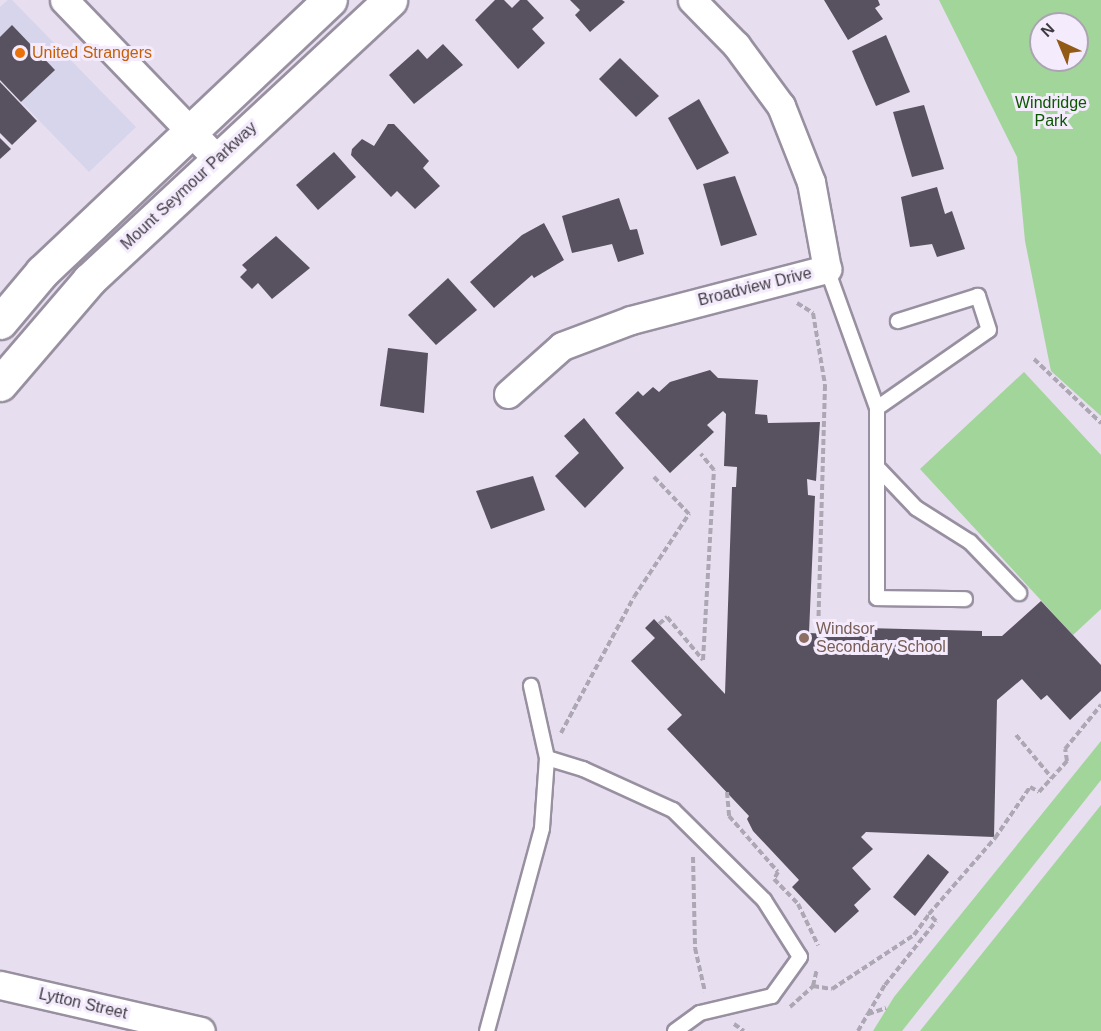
<!DOCTYPE html>
<html>
<head>
<meta charset="utf-8">
<style>
	body { margin:0 }
	#map { position:relative; width:1101px; height:1031px; overflow:hidden; background:#e7deef; font-family:Arial,sans-serif }
	div>[style] { position:absolute }
	[style*='--x'] { left:calc(var(--x)*1px); top:calc(var(--y)*1px); width:calc(var(--w)*1px); rotate:calc(var(--a)*1deg) }
	.commercial>* { inset:0; background:#d7d5eb }
	.green>* { inset:0; background:#a1d599 }
	.building>* { inset:0; background:#58515f }
	.path>* { height:4px; margin-top:-2px; transform-origin:0; background:repeating-linear-gradient(90deg,#ada6b3 0 6px,transparent 0 9px) }
	.roads { filter:drop-shadow(2px 0 #9890a0) drop-shadow(-2px 0 #9890a0) drop-shadow(0 2px #9890a0) drop-shadow(0 -2px #9890a0) }
	.lane>* { height:14px; margin:-7px; padding:0 7px; transform-origin:7px; border-radius:7px; background:#fff }
	.street>* { height:27px; margin:-13.5px; padding:0 13.5px; transform-origin:13.5px; border-radius:13.5px; background:#fff }
	.secondary>* { height:33px; margin:-16.5px; padding:0 16.5px; transform-origin:16.5px; border-radius:16.5px; background:#fff }
	.dots>* { width:16px; height:16px; translate:-50% -50%; box-sizing:border-box; border:3px solid #f4ebfd; border-radius:50% }
	span { translate:-50% -50%; white-space:nowrap; text-align:center; line-height:1.15; -webkit-text-stroke:6px #f4ebfd; paint-order:stroke }
	.food-label { font-size:16px; color:#c56008 }
	.left { translate:0 -50%; text-align:left }
	.park-label { font-size:16px; color:#0d5703 }
	.street-label { font-size:16px; color:#3e3a41 }
	.education-label { font-size:16px; color:#785e54 }
	.north { position:absolute; left:1029px; top:12px; width:60px; height:60px; box-sizing:border-box; background:#f4ebfd; border:2px solid #aba4b2; border-radius:50%; rotate:316deg; font-size:16px; font-weight:700; line-height:24px; text-align:center; color:#3e3a41 }
	.north::after { content:''; display:block; margin:auto; width:21px; height:27px; background:#935916; clip-path:polygon(50% 0,100% 100%,50% 72%,0 100%) }
</style>
</head>
<body>
<div id="map">
	<div class="commercial">
		<div style="clip-path:polygon(8px 0,12px 0,136px 127px,89px 172px,0 80px,0 7px)"></div>
	</div>
	<div class="green">
		<div style="clip-path:polygon(evenodd,939px 0,1101px 0,1101px 416px,1051px 371px,1025px 241px,1017px 157px,939px 0,1041px 24px,1077px 24px,1077px 60px,1041px 60px,1041px 24px)"></div>
		<div style="clip-path:polygon(1024px 372px,1101px 455px,1101px 609px,1073px 635px,920px 469px)"></div>
		<div style="clip-path:polygon(1101px 741px,1101px 780px,902px 1031px,873px 1031px,894px 997px)"></div>
		<div style="clip-path:polygon(1101px 805px,1101px 1031px,920px 1031px)"></div>
	</div>
	<div class="building">
		<div style="clip-path:polygon(495px 0,504px 0,512px 8px,520px 0,527px 0,544px 18px,532px 29px,545px 43px,518px 69px,475px 20px)"></div>
		<div style="clip-path:polygon(570px 0,622px 0,625px 2px,590px 32px,575px 15px,580px 10px)"></div>
		<div style="clip-path:polygon(824px 0,878px 0,880px 5px,875px 8px,883px 19px,848px 40px)"></div>
		<div style="clip-path:polygon(12px 25px,55px 70px,21px 102px,0 80px,0 37px)"></div>
		<div style="clip-path:polygon(886px 35px,910px 92px,876px 106px,852px 51px)"></div>
		<div style="clip-path:polygon(443px 44px,463px 65px,414px 104px,389px 75px,418px 49px,427px 59px)"></div>
		<div style="clip-path:polygon(620px 58px,659px 96px,636px 117px,599px 79px)"></div>
		<div style="clip-path:polygon(0 82px,37px 121px,12px 145px,0 133px)"></div>
		<div style="clip-path:polygon(699px 99px,729px 153px,697px 170px,668px 118px)"></div>
		<div style="clip-path:polygon(924px 105px,944px 169px,912px 177px,893px 112px)"></div>
		<div style="clip-path:polygon(388px 124px,394px 124px,429px 161px,423px 168px,440px 186px,415px 209px,397px 191px,391px 197px,351px 155px,352px 149px,362px 139px,374px 146px)"></div>
		<div style="clip-path:polygon(0 138px,11px 149px,0 159px)"></div>
		<div style="clip-path:polygon(334px 152px,356px 177px,318px 210px,296px 185px)"></div>
		<div style="clip-path:polygon(735px 176px,757px 235px,721px 246px,703px 184px)"></div>
		<div style="clip-path:polygon(937px 187px,945px 214px,952px 211px,965px 249px,937px 257px,932px 244px,910px 247px,901px 197px)"></div>
		<div style="clip-path:polygon(619px 198px,630px 230px,637px 229px,644px 254px,618px 262px,612px 244px,572px 253px,562px 216px)"></div>
		<div style="clip-path:polygon(544px 223px,564px 260px,534px 278px,532px 275px,494px 308px,470px 282px,522px 235px)"></div>
		<div style="clip-path:polygon(276px 236px,310px 268px,272px 299px,258px 283px,252px 289px,240px 277px,247px 270px,242px 265px)"></div>
		<div style="clip-path:polygon(448px 278px,477px 310px,436px 345px,408px 315px)"></div>
		<div style="clip-path:polygon(388px 348px,428px 353px,424px 413px,380px 406px)"></div>
		<div style="clip-path:polygon(710px 370px,718px 378px,758px 380px,755px 414px,767px 415px,768px 423px,820px 422px,816px 481px,807px 479px,808px 495px,815px 496px,809px 633px,828px 634px,827px 627px,982px 631px,982px 636px,1002px 636px,1041px 601px,1101px 665px,1101px 691px,1070px 720px,1047px 695px,1041px 700px,1022px 679px,997px 700px,994px 837px,866px 832px,861px 837px,873px 849px,852px 868px,871px 889px,854px 905px,859px 911px,835px 933px,792px 887px,799px 880px,753px 831px,747px 819px,749px 816px,667px 729px,682px 715px,631px 661px,655px 638px,645px 628px,654px 619px,725px 694px,732px 487px,736px 487px,737px 467px,724px 466px,726px 414px,723px 411px,707px 425px,714px 432px,670px 473px,615px 413px,638px 391px,643px 396px,653px 387px,659px 392px,670px 382px)"></div>
		<div style="clip-path:polygon(584px 418px,624px 468px,585px 508px,555px 476px,579px 453px,564px 436px)"></div>
		<div style="clip-path:polygon(533px 476px,545px 510px,491px 529px,476px 491px)"></div>
		<div style="clip-path:polygon(928px 854px,949px 872px,915px 916px,893px 897px)"></div>
	</div>
	<div class="path">
		<div style="--x:797;--y:303;--w:19;--a:32"></div>
		<div style="--x:813;--y:313;--w:73;--a:80.5"></div>
		<div style="--x:825;--y:385;--w:248;--a:91.6"></div>
		<div style="--x:1034;--y:359;--w:93;--a:43.7"></div>
		<div style="--x:659;--y:624;--w:11;--a:-41"></div>
		<div style="--x:667;--y:617;--w:56;--a:50.1"></div>
		<div style="--x:703;--y:660;--w:190;--a:-86.7"></div>
		<div style="--x:714;--y:470;--w:21;--a:-129"></div>
		<div style="--x:561;--y:733;--w:154;--a:-61.8"></div>
		<div style="--x:634;--y:597;--w:100;--a:-56.5"></div>
		<div style="--x:689;--y:514;--w:51;--a:-133.4"></div>
		<div style="--x:1016;--y:735;--w:56;--a:50.1"></div>
		<div style="--x:727;--y:792;--w:24;--a:85"></div>
		<div style="--x:729;--y:816;--w:74;--a:48.8"></div>
		<div style="--x:778;--y:872;--w:8;--a:120"></div>
		<div style="--x:774;--y:879;--w:35;--a:46"></div>
		<div style="--x:798;--y:904;--w:46;--a:64"></div>
		<div style="--x:693;--y:857;--w:91;--a:88.7"></div>
		<div style="--x:695;--y:948;--w:45;--a:77.2"></div>
		<div style="--x:813;--y:986;--w:19;--a:9"></div>
		<div style="--x:832;--y:989;--w:98;--a:-33.4"></div>
		<div style="--x:914;--y:935;--w:26;--a:-54"></div>
		<div style="--x:790;--y:1007;--w:31;--a:-42"></div>
		<div style="--x:813;--y:986;--w:17;--a:-77"></div>
		<div style="--x:868;--y:1014;--w:34;--a:-60"></div>
		<div style="--x:885;--y:985;--w:82;--a:-51.4"></div>
		<div style="--x:936;--y:921;--w:10;--a:-135"></div>
		<div style="--x:929;--y:914;--w:101;--a:-49"></div>
		<div style="--x:995;--y:838;--w:62;--a:-55.5"></div>
		<div style="--x:1030;--y:787;--w:10;--a:29"></div>
		<div style="--x:1039;--y:792;--w:42;--a:-47.9"></div>
		<div style="--x:1067;--y:761;--w:12;--a:-99"></div>
		<div style="--x:1065;--y:749;--w:57;--a:-50.7"></div>
		<div style="--x:734;--y:1024;--w:12;--a:35"></div>
		<div style="--x:858;--y:1031;--w:20;--a:-60"></div>
		<div style="--x:868;--y:1014;--w:19;--a:-18"></div>
	</div>
	<div class="roads">
		<div class="lane">
			<div style="--x:827;--y:269;--w:148;--a:70.2"></div>
			<div style="--x:877;--y:408;--w:190;--a:90"></div>
			<div style="--x:877;--y:598;--w:88;--a:0.7"></div>
			<div style="--x:877;--y:408;--w:136;--a:-34.9"></div>
			<div style="--x:989;--y:330;--w:36;--a:-108"></div>
			<div style="--x:978;--y:296;--w:84;--a:162.6"></div>
			<div style="--x:877;--y:467;--w:57;--a:46.4"></div>
			<div style="--x:916;--y:508;--w:64;--a:32.2"></div>
			<div style="--x:970;--y:542;--w:71;--a:46.1"></div>
			<div style="--x:547;--y:758;--w:38;--a:17"></div>
			<div style="--x:583;--y:769;--w:99;--a:24.5"></div>
			<div style="--x:673;--y:810;--w:128;--a:44.7"></div>
			<div style="--x:764;--y:900;--w:67;--a:57.7"></div>
			<div style="--x:800;--y:957;--w:48;--a:125.7"></div>
			<div style="--x:772;--y:996;--w:74;--a:166.7"></div>
			<div style="--x:700;--y:1013;--w:31;--a:144"></div>
			<div style="--x:487;--y:1031;--w:210;--a:-74.8"></div>
			<div style="--x:542;--y:828;--w:70;--a:-85.9"></div>
			<div style="--x:547;--y:758;--w:74;--a:-102.5"></div>
		</div>
		<div class="street">
			<div style="--x:64;--y:0;--w:221;--a:46.1"></div>
			<div style="--x:508;--y:394;--w:72;--a:-41.6"></div>
			<div style="--x:562;--y:346;--w:74;--a:-20.6"></div>
			<div style="--x:631;--y:320;--w:203;--a:-14.6"></div>
			<div style="--x:827;--y:269;--w:88;--a:-100.4"></div>
			<div style="--x:811;--y:182;--w:82;--a:-111.5"></div>
			<div style="--x:781;--y:106;--w:76;--a:-126.4"></div>
			<div style="--x:736;--y:45;--w:63;--a:-134.4"></div>
			<div style="--x:0;--y:985;--w:206;--a:12.9"></div>
		</div>
		<div class="secondary">
			<div style="--x:0;--y:322;--w:65;--a:-50"></div>
			<div style="--x:42;--y:272;--w:396;--a:-43.4"></div>
			<div style="--x:0;--y:384;--w:137;--a:-49.4"></div>
			<div style="--x:89;--y:280;--w:411;--a:-42.9"></div>
		</div>
	</div>
	<div class="dots">
		<div style="left:20px;top:53px;background:#e8710a"></div>
		<div style="left:804px;top:638px;background:#8d6e63"></div>
	</div>
	<div class="food-label">
		<span class="left" style="left:32px;top:53px">United Strangers</span>
	</div>
	<div class="park-label">
		<span style="left:1051px;top:112px">Windridge<br>Park</span>
	</div>
	<div class="street-label">
		<span style="left:189px;top:186px;rotate:-43deg">Mount Seymour Parkway</span>
		<span style="left:755px;top:287px;rotate:-14deg">Broadview Drive</span>
		<span style="left:83px;top:1004px;rotate:13deg">Lytton Street</span>
	</div>
	<div class="education-label">
		<span class="left" style="left:816px;top:638px">Windsor<br>Secondary School</span>
	</div>
	<div class="north">N</div>
</div>
</body>
</html>
